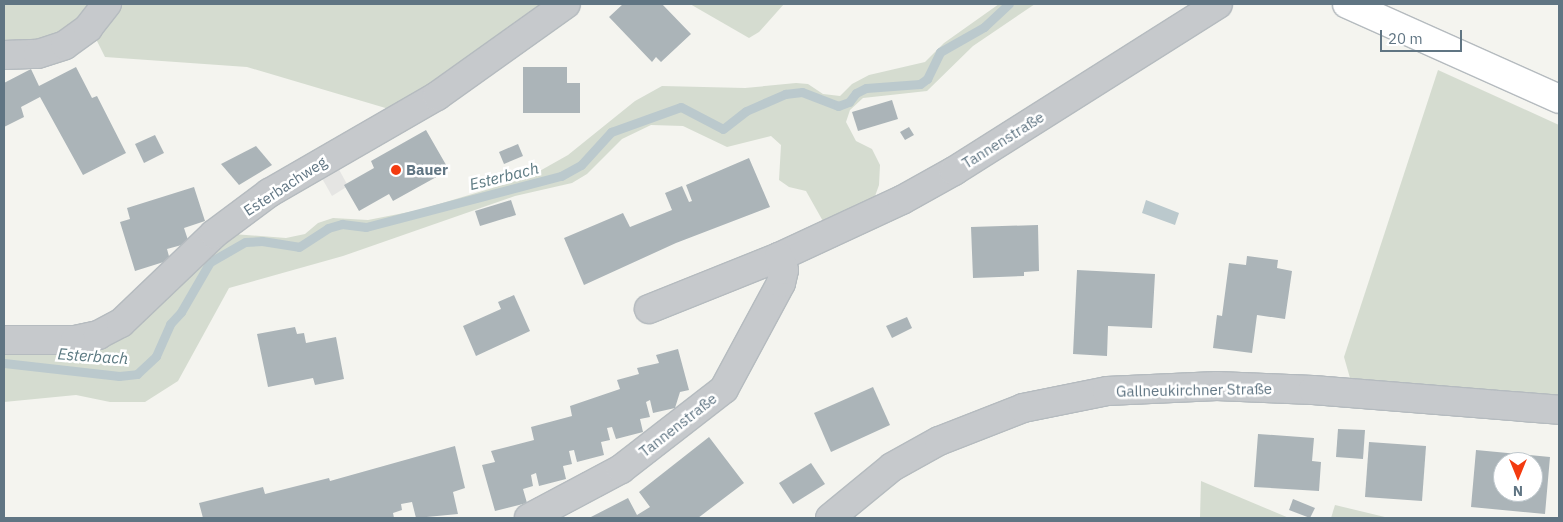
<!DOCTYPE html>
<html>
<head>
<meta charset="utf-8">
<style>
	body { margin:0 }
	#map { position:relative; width:1563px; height:522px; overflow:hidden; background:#f4f4ef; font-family:"IBM Plex Sans",sans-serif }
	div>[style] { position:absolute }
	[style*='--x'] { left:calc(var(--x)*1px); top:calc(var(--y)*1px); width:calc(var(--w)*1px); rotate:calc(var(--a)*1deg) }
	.built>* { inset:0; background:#e5e5e3 }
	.green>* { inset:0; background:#d5dcd0 }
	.water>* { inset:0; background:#bbc9cd }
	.stream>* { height:9px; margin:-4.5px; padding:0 4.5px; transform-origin:4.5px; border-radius:4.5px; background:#bbc9cd }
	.building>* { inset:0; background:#abb4b8 }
	.roads { filter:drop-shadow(1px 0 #b5bbbf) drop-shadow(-1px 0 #b5bbbf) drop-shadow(0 1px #b5bbbf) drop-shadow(0 -1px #b5bbbf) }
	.minor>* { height:28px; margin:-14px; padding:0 14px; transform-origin:14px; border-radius:14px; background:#c6c9cc }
	.tertiary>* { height:28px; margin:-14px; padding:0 14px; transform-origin:14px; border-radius:14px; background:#c6c9cc }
	.secondary>* { height:28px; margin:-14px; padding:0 14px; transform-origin:14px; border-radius:14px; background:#fff }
	.dots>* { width:14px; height:14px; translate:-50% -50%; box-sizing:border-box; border:2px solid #fff; border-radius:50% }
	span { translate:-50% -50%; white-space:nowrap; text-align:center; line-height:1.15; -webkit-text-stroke:5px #fff; paint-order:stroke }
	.street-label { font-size:15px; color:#607583 }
	.poi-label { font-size:15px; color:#607583; font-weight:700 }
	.left { translate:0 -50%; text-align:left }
	.water-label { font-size:16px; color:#5b7981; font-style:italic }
	.frame { position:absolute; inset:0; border:5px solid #607583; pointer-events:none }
	.north { position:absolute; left:1493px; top:452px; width:50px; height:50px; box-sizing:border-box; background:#fff; border:1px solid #bfc8cd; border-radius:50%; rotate:180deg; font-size:14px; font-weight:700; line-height:20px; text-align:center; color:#607583 }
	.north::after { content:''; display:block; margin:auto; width:18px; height:22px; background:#f33b10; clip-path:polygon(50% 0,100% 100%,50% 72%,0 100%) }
	.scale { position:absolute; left:1380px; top:30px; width:82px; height:22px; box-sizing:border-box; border:2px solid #607583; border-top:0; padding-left:6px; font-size:15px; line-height:18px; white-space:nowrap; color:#607583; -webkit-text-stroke:4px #fff; paint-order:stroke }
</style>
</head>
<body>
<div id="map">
	<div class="built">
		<div style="clip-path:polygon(336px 164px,348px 186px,332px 196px,319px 173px)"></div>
	</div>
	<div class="green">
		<div style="clip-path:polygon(4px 4px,98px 4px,56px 40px,4px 44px)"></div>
		<div style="clip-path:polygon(114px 4px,557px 4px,399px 112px,247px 67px,105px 57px,93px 33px)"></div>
		<div style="clip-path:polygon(690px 4px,784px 4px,759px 32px,749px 38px)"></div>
		<div style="clip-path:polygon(999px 4px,1035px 4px,973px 46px,927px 91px,863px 98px,850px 110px,846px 122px,856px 141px,872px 149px,880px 165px,879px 185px,874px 199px,824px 223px,806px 191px,789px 187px,779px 180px,781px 145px,771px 136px,727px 147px,683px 126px,651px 125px,622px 139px,587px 174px,572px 183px,515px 196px,343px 256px,229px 288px,178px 381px,145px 402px,110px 402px,76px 395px,4px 402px,4px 346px,57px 348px,233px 234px,286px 238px,305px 234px,318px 223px,333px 218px,368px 220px,419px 210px,529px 177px,568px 155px,635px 101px,662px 86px,745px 88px,796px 83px,808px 84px,823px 94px,840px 96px,852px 84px,869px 75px,925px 62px,944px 43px)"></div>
		<div style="clip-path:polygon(1438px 70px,1559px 125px,1559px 396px,1350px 378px,1344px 357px)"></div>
		<div style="clip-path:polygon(1201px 481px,1289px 518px,1200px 518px)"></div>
		<div style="clip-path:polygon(1335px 505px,1389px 518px,1331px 518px)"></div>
	</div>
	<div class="water">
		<div style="clip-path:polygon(1146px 200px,1179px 213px,1175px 225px,1142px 213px)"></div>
	</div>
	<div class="stream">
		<div style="--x:4;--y:363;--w:116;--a:6.4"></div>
		<div style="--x:119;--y:376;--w:18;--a:-6"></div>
		<div style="--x:137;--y:374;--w:26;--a:-43"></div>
		<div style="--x:156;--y:356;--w:35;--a:-66"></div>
		<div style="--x:170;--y:324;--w:16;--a:-47"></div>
		<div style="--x:181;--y:312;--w:58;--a:-59.9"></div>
		<div style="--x:210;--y:262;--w:40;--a:-29.7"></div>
		<div style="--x:245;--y:242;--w:17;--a:-3"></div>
		<div style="--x:262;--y:241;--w:37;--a:9"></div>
		<div style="--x:299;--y:247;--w:35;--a:-33"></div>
		<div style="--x:328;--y:228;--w:15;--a:-16"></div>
		<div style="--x:342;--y:224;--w:24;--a:7"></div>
		<div style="--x:366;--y:227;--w:202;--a:-14.7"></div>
		<div style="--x:561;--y:176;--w:23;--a:-29"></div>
		<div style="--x:581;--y:165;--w:45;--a:-47.7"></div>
		<div style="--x:611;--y:132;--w:74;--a:-19.7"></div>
		<div style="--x:681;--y:107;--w:47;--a:27.6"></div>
		<div style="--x:723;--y:129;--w:29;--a:-38"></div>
		<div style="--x:746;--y:111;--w:43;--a:-23.6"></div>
		<div style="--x:785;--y:94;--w:17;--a:-7"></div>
		<div style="--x:802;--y:92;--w:39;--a:21"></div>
		<div style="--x:838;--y:106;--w:12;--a:-20"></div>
		<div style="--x:849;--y:102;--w:11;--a:-52"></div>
		<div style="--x:856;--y:93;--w:11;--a:-27"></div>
		<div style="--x:866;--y:88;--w:54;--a:-4.2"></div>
		<div style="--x:920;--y:84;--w:9;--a:-36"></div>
		<div style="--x:927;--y:79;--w:30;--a:-64"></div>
		<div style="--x:940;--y:52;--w:51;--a:-29.6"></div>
		<div style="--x:984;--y:27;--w:34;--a:-43"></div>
	</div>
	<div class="building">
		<div style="clip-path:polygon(623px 4px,662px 4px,691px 34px,661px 62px,656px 57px,652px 62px,609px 17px)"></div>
		<div style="clip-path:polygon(76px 67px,92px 98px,97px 96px,126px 153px,83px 175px,40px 97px,21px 107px,24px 117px,4px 127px,4px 83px,31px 69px,39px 86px)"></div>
		<div style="clip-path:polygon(523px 67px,567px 67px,567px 83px,580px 83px,580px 113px,523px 113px)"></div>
		<div style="clip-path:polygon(892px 100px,898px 119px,858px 131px,852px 112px)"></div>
		<div style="clip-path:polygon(909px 127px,914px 135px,905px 140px,900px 132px)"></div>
		<div style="clip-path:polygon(426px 130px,449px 170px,393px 201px,389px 194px,359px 211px,344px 185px,374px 168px,371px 161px)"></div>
		<div style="clip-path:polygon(155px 135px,164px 153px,144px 163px,135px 144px)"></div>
		<div style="clip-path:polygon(518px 144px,523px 156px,504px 164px,499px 152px)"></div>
		<div style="clip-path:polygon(256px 146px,272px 165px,239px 185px,221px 164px)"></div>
		<div style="clip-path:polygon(749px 158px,770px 207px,676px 243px,584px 285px,564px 238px,623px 213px,630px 227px,672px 210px,665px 193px,682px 186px,689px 202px,692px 201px,686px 185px)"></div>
		<div style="clip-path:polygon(194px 187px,205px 221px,184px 228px,189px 243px,167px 249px,170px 260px,135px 271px,120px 222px,130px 219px,127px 208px)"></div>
		<div style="clip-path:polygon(511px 200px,516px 215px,480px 226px,475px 211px)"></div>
		<div style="clip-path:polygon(1038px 225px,1039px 271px,1024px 272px,1024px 276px,973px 278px,971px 227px)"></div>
		<div style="clip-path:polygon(1247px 256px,1278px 260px,1277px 268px,1292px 271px,1285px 319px,1257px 315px,1252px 353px,1213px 348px,1217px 315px,1222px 316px,1229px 263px,1246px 265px)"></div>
		<div style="clip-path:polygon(1077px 270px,1155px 274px,1152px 328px,1108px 326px,1107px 356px,1073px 354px)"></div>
		<div style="clip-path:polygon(514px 295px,530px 331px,476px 356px,463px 326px,501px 309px,498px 302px)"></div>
		<div style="clip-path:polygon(907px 317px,912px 328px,892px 338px,886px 326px)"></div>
		<div style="clip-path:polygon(295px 327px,297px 334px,304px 333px,306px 343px,336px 337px,344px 379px,315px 385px,313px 378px,268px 387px,257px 334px)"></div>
		<div style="clip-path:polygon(678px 349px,689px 390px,680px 392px,675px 408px,653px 413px,650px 400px,646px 402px,650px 417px,640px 419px,643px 432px,616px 439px,612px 427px,607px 428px,610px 440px,601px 442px,604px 455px,577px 462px,574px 450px,569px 451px,572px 464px,563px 466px,566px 479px,539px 486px,536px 473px,531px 475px,533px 486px,523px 489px,527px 503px,495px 511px,482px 465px,495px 462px,491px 451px,534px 440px,531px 427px,572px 416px,570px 406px,620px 389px,617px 380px,639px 374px,637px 368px,659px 363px,656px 355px)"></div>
		<div style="clip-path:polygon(873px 387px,890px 425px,831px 452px,814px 413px)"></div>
		<div style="clip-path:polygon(1338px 429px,1365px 430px,1363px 459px,1336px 457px)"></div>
		<div style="clip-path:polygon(1258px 434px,1314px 438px,1312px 461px,1321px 462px,1319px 491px,1254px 487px)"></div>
		<div style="clip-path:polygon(709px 437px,744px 483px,698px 518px,589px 518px,628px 498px,637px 515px,650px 507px,639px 492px)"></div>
		<div style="clip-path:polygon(1369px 442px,1426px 446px,1422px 501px,1365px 497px)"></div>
		<div style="clip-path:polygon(455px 446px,465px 488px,453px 492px,458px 514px,416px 518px,412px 502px,401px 504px,402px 510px,393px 513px,394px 518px,203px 518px,199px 503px,263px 487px,265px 494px,329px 478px,330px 481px)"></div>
		<div style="clip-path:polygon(evenodd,1476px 450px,1550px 457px,1545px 514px,1471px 507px,1476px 450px,1503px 462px,1533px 462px,1533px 492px,1503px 492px,1503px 462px)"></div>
		<div style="clip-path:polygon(811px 463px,825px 484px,793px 504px,779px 483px)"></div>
		<div style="clip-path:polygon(1293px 499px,1315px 508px,1310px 518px,1289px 510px)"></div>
	</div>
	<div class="roads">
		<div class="minor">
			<div style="--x:4;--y:55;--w:34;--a:-2"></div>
			<div style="--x:38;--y:54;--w:28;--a:-18"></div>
			<div style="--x:65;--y:45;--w:29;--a:-36"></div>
			<div style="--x:88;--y:28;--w:31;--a:-52"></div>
			<div style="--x:649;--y:309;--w:140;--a:-21.8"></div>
			<div style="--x:779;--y:257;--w:136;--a:-24.9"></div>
			<div style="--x:902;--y:200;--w:60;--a:-29.1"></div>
			<div style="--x:954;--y:171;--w:312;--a:-32.3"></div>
			<div style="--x:4;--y:340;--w:71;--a:0"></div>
			<div style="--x:75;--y:340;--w:24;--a:-12"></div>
			<div style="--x:98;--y:335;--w:26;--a:-28"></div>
			<div style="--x:121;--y:323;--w:129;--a:-43.7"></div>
			<div style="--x:214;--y:234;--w:69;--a:-36.7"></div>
			<div style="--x:269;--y:193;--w:194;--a:-30"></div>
			<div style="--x:437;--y:96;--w:158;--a:-35.5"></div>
			<div style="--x:529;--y:518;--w:104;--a:-28"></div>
			<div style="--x:621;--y:469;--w:130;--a:-37.8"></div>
			<div style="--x:724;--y:389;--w:120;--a:-61.7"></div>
			<div style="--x:781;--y:283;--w:13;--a:-77"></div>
			<div style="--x:784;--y:270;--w:14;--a:-111"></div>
		</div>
		<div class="tertiary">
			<div style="--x:830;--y:518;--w:80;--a:-39.4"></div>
			<div style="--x:892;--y:467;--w:54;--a:-29"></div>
			<div style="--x:939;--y:441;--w:90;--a:-21.4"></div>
			<div style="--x:1023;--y:408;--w:86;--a:-11.4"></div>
			<div style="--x:1107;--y:391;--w:110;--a:-2.6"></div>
			<div style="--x:1217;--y:386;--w:96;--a:2.4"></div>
			<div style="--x:1313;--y:390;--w:247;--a:4.6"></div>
		</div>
		<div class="secondary">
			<div style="--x:1347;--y:4;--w:232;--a:24.1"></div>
		</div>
	</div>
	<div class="dots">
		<div style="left:396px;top:170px;background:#f33b10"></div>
	</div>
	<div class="street-label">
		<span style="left:1003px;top:140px;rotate:-32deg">Tannenstraße</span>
		<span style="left:285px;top:186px;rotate:-33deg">Esterbachweg</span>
		<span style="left:1194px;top:390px;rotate:-1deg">Gallneukirchner Straße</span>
		<span style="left:678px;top:425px;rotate:-38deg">Tannenstraße</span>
	</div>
	<div class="poi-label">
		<span class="left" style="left:406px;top:170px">Bauer</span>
	</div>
	<div class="water-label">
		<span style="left:504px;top:176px;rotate:-14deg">Esterbach</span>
		<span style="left:93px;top:356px;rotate:4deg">Esterbach</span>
	</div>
	<div class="frame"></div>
	<div class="north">N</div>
	<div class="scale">20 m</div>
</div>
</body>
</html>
